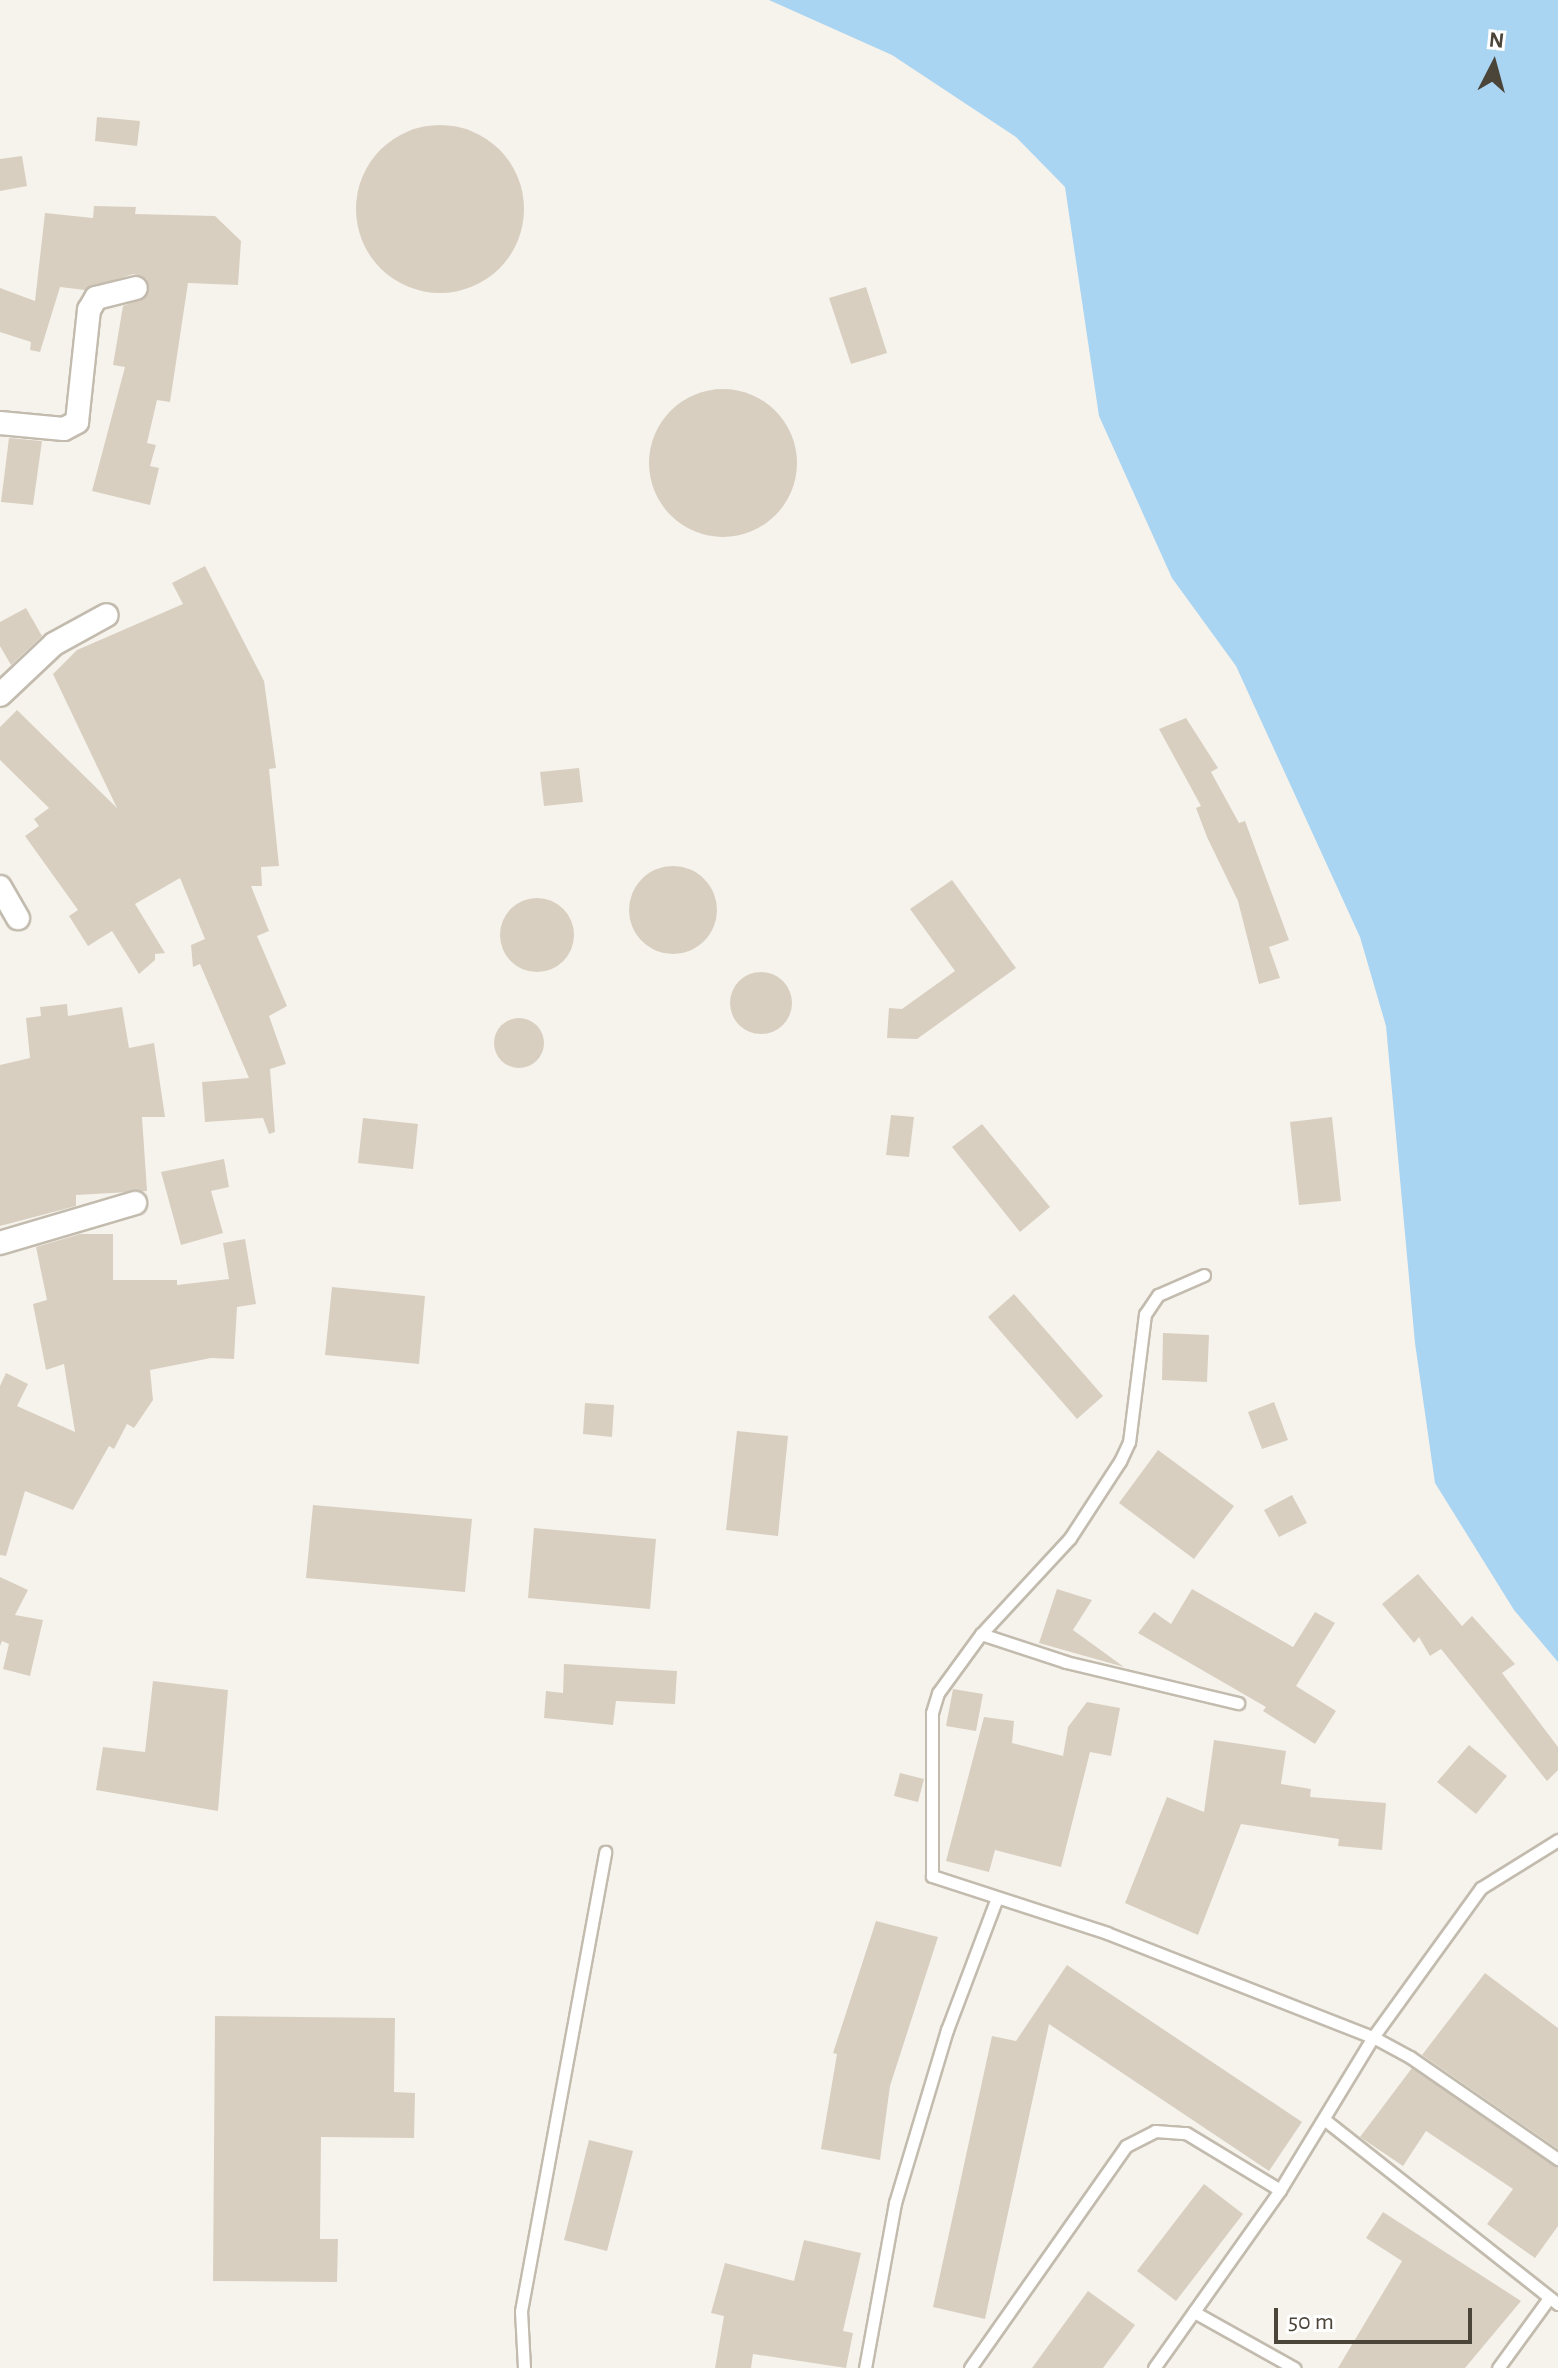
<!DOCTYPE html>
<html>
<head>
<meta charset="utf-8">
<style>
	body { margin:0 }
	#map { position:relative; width:1558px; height:2368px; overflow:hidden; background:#f6f3ec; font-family:"Alegreya Sans",sans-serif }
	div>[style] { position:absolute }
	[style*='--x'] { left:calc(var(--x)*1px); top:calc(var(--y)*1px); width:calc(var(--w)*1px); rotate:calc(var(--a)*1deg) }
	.water>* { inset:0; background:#a9d4f2 }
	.building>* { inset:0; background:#d8cfc1 }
	.round { border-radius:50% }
	.roads { filter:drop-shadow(2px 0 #c2bbae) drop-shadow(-2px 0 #c2bbae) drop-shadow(0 2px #c2bbae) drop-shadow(0 -2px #c2bbae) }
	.lane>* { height:11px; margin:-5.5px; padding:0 5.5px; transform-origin:5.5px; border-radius:5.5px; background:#fff }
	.street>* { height:22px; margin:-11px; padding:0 11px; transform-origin:11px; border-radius:11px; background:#fff }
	span { translate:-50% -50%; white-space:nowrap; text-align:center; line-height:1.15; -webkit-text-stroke:6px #fff; paint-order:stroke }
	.north { position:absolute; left:1454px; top:24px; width:80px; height:80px; -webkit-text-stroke:6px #fff; paint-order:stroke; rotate:6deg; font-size:22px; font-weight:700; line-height:32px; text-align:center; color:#4b4439 }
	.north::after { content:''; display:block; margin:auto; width:28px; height:36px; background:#4b4439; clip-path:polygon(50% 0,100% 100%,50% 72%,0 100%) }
	.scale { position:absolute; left:1274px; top:2308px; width:198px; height:36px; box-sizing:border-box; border:4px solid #4b4439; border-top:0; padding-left:10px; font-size:24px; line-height:28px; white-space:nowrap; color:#4b4439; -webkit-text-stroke:6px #fff; paint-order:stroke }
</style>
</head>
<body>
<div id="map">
	<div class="water">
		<div style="clip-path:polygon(769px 0,1558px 0,1558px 1662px,1514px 1610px,1435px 1483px,1415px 1343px,1386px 1026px,1360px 937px,1236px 666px,1172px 578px,1099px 416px,1065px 187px,1016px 137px,892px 55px)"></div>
	</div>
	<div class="building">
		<div style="clip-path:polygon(97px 117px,140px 121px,137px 146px,95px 141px)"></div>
		<div class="round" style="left:356px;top:125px;width:168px;height:168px"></div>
		<div style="clip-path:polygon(22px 156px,27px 186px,0 191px,0 159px)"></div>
		<div style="clip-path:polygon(94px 206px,136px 207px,135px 214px,215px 216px,241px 241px,238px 285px,188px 283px,170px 402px,157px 400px,147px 443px,156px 445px,150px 466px,159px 468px,150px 505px,92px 491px,125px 367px,113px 365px,123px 306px,146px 297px,147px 279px,133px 274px,85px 290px,60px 287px,40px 352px,30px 350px,31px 342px,0 332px,0 288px,35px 301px,45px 213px,93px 218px)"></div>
		<div style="clip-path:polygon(866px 287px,887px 353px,851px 364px,829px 298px)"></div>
		<div class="round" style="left:649px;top:389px;width:148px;height:148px"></div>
		<div style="clip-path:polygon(9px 438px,42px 441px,33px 505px,1px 502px)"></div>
		<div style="clip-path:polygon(205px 566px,264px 681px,276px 768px,269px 769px,279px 866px,261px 867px,262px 886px,251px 886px,269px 931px,257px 936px,287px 1006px,269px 1016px,286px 1064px,270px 1069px,275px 1132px,269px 1134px,263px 1118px,205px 1122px,202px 1082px,249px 1078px,200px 964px,193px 967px,191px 945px,205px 939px,180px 878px,135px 904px,165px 953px,155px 954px,155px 960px,139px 974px,112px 931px,88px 946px,69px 916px,78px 910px,25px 836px,39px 826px,34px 819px,49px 808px,0 760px,0 727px,17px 710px,117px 808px,53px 674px,77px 650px,183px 604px,172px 583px)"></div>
		<div style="clip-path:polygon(26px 608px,42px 636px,11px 665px,0 646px,0 622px)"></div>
		<div style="clip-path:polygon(1186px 718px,1218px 768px,1211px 772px,1239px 823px,1245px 821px,1289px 940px,1269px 947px,1280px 978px,1259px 984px,1238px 901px,1207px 837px,1196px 808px,1201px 806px,1159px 729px)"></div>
		<div style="clip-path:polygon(579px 768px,583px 802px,544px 806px,540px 772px)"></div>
		<div class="round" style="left:629px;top:866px;width:88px;height:88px"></div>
		<div style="clip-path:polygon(952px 880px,1016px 968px,917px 1039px,887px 1038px,889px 1008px,902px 1009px,955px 971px,910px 909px)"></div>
		<div class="round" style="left:500px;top:898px;width:74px;height:74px"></div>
		<div class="round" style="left:730px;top:972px;width:62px;height:62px"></div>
		<div style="clip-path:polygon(67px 1004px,68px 1016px,122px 1007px,129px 1048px,154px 1043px,165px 1117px,142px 1117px,147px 1191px,76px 1195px,76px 1206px,0 1226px,0 1065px,30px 1058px,26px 1018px,41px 1016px,40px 1007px)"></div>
		<div class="round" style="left:494px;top:1018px;width:50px;height:50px"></div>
		<div style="clip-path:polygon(891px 1115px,914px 1117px,909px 1157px,886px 1155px)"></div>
		<div style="clip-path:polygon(1332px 1117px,1341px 1201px,1299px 1205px,1290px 1122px)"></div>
		<div style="clip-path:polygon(363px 1118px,418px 1124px,413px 1169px,358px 1163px)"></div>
		<div style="clip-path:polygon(982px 1124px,1050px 1207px,1020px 1232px,952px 1147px)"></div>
		<div style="clip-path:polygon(224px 1159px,229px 1187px,211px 1191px,223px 1233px,181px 1245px,161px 1172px)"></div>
		<div style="clip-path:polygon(80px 1234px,113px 1234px,113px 1280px,177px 1280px,177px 1285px,229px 1279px,223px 1243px,245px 1239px,256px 1304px,237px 1307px,234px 1359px,211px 1358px,150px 1370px,153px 1400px,134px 1428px,127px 1424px,114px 1449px,109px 1446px,73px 1510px,25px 1491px,6px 1556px,0 1555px,0 1386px,6px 1373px,28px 1384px,17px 1406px,75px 1432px,64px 1364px,46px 1370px,33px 1304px,47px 1300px,36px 1247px)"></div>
		<div style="clip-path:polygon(332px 1287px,425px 1296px,419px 1364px,325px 1355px)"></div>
		<div style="clip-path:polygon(1014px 1294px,1103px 1396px,1077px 1419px,988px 1317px)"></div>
		<div style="clip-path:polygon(1163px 1333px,1209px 1335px,1207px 1382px,1162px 1380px)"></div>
		<div style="clip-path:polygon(1274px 1402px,1288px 1440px,1262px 1449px,1248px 1412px)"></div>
		<div style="clip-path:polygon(585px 1403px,614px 1405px,612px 1437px,583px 1434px)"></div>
		<div style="clip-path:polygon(737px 1431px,788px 1436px,778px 1536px,726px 1530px)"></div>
		<div style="clip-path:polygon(1158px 1450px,1234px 1506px,1194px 1559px,1119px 1503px)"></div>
		<div style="clip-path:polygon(1292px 1495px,1307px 1523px,1279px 1537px,1264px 1510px)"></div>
		<div style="clip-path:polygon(313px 1505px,472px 1519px,465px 1592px,306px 1578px)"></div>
		<div style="clip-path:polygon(534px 1528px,656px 1539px,650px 1609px,528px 1598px)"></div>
		<div style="clip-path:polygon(1418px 1574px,1462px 1626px,1472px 1616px,1515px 1664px,1502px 1673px,1558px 1747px,1558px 1770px,1547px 1781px,1441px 1649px,1430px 1656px,1419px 1637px,1414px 1643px,1382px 1604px)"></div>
		<div style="clip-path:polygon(0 1577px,28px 1590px,15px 1615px,43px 1620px,30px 1676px,3px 1669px,9px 1644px,2px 1641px,0 1646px)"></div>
		<div style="clip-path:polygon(1057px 1589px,1092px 1600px,1073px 1630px,1124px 1667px,1039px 1643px)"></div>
		<div style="clip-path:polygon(1192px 1589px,1293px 1647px,1315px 1612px,1335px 1623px,1296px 1686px,1336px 1711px,1315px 1744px,1263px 1711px,1266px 1707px,1138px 1633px,1154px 1612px,1171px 1624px)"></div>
		<div style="clip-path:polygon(564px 1664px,677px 1671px,675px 1704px,616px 1701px,613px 1725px,544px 1718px,546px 1691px,563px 1693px)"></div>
		<div style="clip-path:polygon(153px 1681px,228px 1690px,218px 1811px,96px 1790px,103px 1747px,145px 1752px)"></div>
		<div style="clip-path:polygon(953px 1689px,983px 1694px,976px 1731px,946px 1726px)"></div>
		<div style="clip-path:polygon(1087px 1702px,1120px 1708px,1111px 1756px,1090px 1752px,1061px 1867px,995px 1850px,989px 1872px,946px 1861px,984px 1717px,1014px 1721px,1012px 1743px,1063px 1756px,1068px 1727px)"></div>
		<div style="clip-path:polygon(1214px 1740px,1286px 1751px,1281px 1784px,1311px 1789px,1310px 1797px,1386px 1803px,1382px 1850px,1338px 1846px,1339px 1839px,1241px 1824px,1198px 1935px,1125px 1903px,1167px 1797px,1204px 1812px)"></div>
		<div style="clip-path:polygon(1469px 1745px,1507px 1776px,1476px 1814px,1437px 1782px)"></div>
		<div style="clip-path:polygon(900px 1773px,924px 1779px,918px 1802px,894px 1796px)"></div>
		<div style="clip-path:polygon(876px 1921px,938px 1937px,890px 2086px,880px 2160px,821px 2149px,837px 2054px,833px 2053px)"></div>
		<div style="clip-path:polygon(1067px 1965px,1302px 2122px,1269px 2171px,1049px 2024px,985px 2319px,933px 2307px,992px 2036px,1016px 2041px)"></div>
		<div style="clip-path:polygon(1485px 1973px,1558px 2028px,1558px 2149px,1422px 2055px)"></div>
		<div style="clip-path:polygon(215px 2016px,395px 2018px,394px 2092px,415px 2093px,414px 2138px,321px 2137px,320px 2239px,338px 2239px,337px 2282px,213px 2281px)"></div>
		<div style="clip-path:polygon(1412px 2068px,1558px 2167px,1558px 2226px,1535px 2258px,1487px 2224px,1513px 2189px,1426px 2131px,1403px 2166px,1360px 2137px)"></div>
		<div style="clip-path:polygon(589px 2140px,633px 2151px,607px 2251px,564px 2240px)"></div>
		<div style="clip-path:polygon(1204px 2184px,1243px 2214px,1176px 2301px,1137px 2271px)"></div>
		<div style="clip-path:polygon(1383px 2212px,1521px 2301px,1465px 2368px,1338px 2368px,1402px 2261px,1366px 2238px)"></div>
		<div style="clip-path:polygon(804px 2240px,861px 2253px,843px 2331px,853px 2333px,846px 2368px,753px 2354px,751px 2368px,715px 2368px,724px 2316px,711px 2313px,725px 2263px,794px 2281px)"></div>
		<div style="clip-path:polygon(1088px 2291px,1135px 2325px,1103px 2368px,1032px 2368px)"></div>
	</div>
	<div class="roads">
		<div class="lane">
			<div style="--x:1204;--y:1275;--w:50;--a:156.5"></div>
			<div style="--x:1158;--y:1295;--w:23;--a:124"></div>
			<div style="--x:1145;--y:1314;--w:129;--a:97.1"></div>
			<div style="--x:1129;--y:1442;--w:21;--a:115"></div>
			<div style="--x:1120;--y:1461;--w:92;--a:123"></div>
			<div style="--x:1070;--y:1538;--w:131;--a:132.8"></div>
			<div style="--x:981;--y:1634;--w:73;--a:126.1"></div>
			<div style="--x:938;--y:1693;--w:21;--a:107"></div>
			<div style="--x:932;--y:1713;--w:163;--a:90"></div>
			<div style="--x:932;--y:1876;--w:184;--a:18"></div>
			<div style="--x:1107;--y:1933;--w:286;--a:21.4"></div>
			<div style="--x:1373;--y:2037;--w:42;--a:28.4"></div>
			<div style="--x:1410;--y:2057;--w:180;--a:34.6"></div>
			<div style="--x:981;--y:1634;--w:89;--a:18.2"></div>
			<div style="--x:1066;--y:1662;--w:177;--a:13.4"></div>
			<div style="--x:1325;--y:2120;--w:297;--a:38.3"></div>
			<div style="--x:1194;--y:2312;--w:115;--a:29.2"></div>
			<div style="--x:524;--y:2368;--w:57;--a:-93"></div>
			<div style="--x:521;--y:2311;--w:467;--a:-79.6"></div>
			<div style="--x:865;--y:2368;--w:168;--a:-79.7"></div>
			<div style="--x:895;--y:2203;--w:181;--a:-73.3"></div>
			<div style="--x:947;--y:2030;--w:141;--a:-69.3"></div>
			<div style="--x:970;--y:2368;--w:271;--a:-54.9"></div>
			<div style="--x:1126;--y:2146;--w:33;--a:-27"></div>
			<div style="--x:1155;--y:2131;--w:31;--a:4"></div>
			<div style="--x:1186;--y:2133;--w:110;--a:31.2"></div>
			<div style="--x:1154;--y:2368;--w:218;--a:-54.7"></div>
			<div style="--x:1280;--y:2190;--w:179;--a:-58.7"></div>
			<div style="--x:1373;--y:2037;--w:184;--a:-54.1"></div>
			<div style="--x:1481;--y:1888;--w:91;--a:-31.9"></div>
			<div style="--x:1498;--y:2368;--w:87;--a:-53.9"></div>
		</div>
		<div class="street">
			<div style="--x:0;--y:423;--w:64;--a:5.4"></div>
			<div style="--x:64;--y:429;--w:15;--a:-28"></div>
			<div style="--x:77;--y:422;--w:113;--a:-83.9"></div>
			<div style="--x:89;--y:310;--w:14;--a:-60"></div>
			<div style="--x:96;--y:298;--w:41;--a:-14"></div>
			<div style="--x:0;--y:695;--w:74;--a:-43.4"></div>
			<div style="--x:54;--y:644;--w:60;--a:-28.7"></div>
			<div style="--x:0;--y:887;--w:36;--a:60"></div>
			<div style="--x:0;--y:1243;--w:141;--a:-16.5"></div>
		</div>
	</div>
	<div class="north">N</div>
	<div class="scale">50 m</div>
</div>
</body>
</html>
